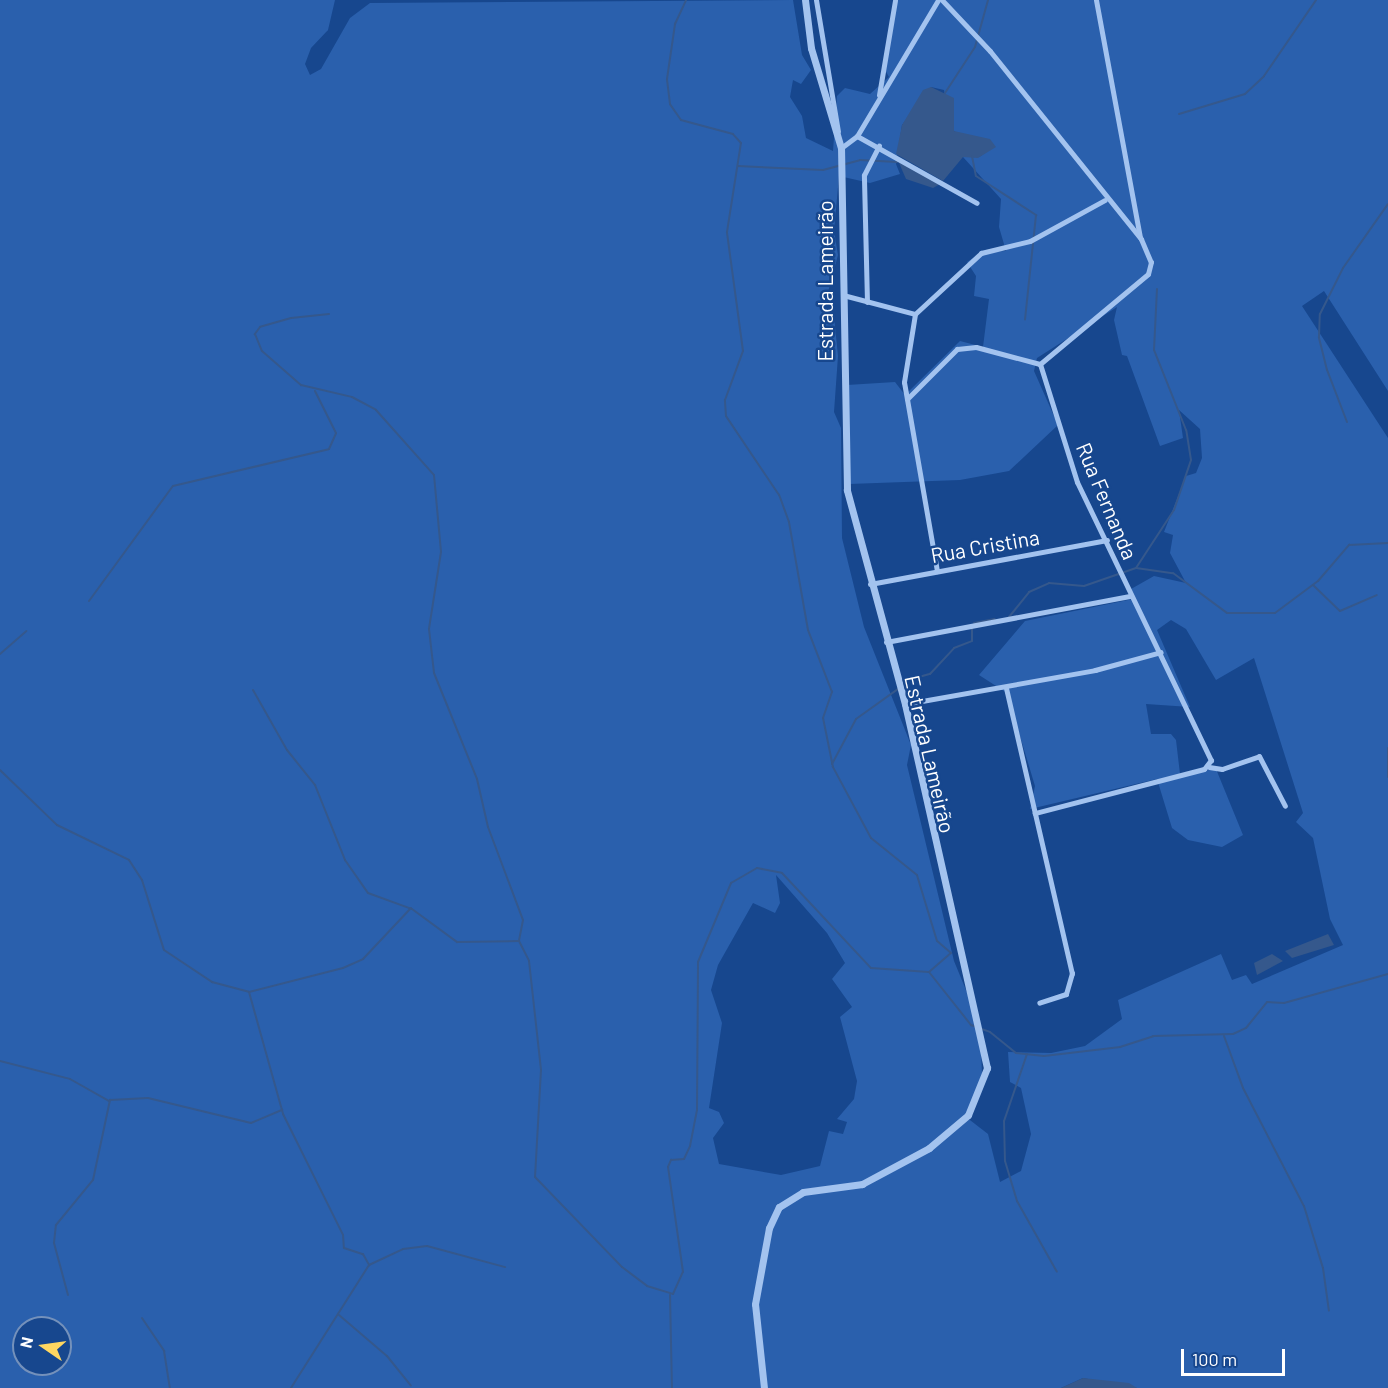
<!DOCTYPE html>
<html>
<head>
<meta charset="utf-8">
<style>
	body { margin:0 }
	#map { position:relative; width:1388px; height:1388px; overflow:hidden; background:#17478e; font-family:Barlow,sans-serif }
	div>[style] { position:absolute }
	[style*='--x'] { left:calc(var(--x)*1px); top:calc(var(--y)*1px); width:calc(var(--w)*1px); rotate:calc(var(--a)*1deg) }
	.green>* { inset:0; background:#2a60ad }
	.water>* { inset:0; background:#35588c }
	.stream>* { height:2px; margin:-1px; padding:0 1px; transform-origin:1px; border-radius:1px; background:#35588c }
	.minor>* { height:5px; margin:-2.5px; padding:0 2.5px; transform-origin:2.5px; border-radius:2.5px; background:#a3c3ef }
	.tertiary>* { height:7px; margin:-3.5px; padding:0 3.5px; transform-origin:3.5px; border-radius:3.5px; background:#a3c3ef }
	span { translate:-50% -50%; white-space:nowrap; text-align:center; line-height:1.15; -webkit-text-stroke:5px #17478e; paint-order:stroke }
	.street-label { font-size:21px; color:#fff }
	.north { position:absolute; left:12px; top:1316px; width:60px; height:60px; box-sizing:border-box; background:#17478e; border:2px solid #7491bb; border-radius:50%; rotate:283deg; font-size:16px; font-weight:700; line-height:24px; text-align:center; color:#fff }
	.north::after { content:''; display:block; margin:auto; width:21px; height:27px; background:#ffd761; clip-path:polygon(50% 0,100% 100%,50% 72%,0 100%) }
	.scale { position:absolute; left:1181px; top:1349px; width:104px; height:27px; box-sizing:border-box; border:3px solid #fff; border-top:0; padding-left:8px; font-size:18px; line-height:21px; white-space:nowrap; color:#fff; -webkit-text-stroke:4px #17478e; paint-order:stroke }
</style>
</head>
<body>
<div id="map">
	<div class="green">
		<div style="clip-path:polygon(evenodd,0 0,335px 0,328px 30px,311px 48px,305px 64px,310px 75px,321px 69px,350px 18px,370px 3px,793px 0,802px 55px,811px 70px,801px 84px,793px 80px,790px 97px,802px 116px,806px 138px,833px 151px,837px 96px,845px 88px,870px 94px,889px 77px,885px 70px,894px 0,1388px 0,1388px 391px,1324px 291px,1302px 306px,1388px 438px,1388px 1388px,1137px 1388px,1083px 1378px,1061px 1388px,0 1388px,0 0,931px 87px,944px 90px,951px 128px,982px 156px,963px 157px,1001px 199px,999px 227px,1006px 251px,982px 252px,967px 262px,976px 276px,974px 296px,989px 299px,983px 347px,960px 341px,905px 395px,895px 382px,847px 385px,849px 484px,960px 480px,1009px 471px,1058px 425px,1034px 371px,1037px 358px,1117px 307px,1114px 320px,1122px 355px,1127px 356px,1160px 446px,1183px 438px,1179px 410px,1200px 429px,1202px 458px,1196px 473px,1186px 476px,1164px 532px,1173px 535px,1170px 553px,1186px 583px,1154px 576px,1131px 589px,1133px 599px,1025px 621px,979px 675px,1007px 693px,1035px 786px,1030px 809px,1157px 779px,1172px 828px,1188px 840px,1222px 847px,1243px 835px,1216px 769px,1180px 774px,1176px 740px,1171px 734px,1151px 734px,1146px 704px,1190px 707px,1157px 630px,1171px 620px,1186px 629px,1216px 680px,1254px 658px,1303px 813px,1296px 822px,1313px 838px,1330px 919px,1343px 945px,1252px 984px,1246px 975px,1232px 980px,1221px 954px,1118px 1000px,1122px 1019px,1085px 1046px,1051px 1053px,1008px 1052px,1010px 1082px,1021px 1088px,1031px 1134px,1021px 1171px,1000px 1182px,988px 1134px,966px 1117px,982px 1074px,980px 1024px,954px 961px,907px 765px,911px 745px,864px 627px,842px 538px,841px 428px,834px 412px,838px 356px,834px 316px,824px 307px,838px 255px,834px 231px,839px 176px,870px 183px,900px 174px,896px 164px,902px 125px,931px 87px,0 0,776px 875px,827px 933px,845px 963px,832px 979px,852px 1007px,840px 1017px,857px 1081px,854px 1099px,837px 1119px,847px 1122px,843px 1134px,829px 1131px,820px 1166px,781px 1175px,719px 1164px,713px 1138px,724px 1123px,719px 1112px,709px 1108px,722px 1023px,711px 990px,718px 965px,753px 903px,775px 913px,780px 903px,776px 875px,0 0,24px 1328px,60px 1328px,60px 1364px,24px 1364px,24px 1328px)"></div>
	</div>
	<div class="water">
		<div style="clip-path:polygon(931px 87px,954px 98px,954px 131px,990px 139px,996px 147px,978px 158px,963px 157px,943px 181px,896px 154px,902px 125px,923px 90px)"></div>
		<div style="clip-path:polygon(896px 156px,942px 183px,933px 188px,906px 179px)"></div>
		<div style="clip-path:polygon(1328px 934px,1334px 945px,1292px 958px,1285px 951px)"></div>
		<div style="clip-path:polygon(1272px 954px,1283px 961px,1257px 975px,1254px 963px)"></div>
		<div style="clip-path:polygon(1083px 1378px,1129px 1383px,1137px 1388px,1061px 1388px)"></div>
	</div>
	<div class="stream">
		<div style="--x:945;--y:93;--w:55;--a:-56.9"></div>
		<div style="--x:975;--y:47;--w:49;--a:-74.5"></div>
		<div style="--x:1179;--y:114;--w:69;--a:-16.9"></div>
		<div style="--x:1245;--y:94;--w:26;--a:-43"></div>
		<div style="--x:1264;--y:76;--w:92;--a:-55.6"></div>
		<div style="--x:972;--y:156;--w:20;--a:79"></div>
		<div style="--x:976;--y:176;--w:72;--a:33"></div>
		<div style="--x:1036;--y:215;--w:105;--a:96"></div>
		<div style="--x:738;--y:166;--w:85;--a:2.7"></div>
		<div style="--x:823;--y:170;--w:38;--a:-15"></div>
		<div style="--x:860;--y:160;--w:37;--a:3"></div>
		<div style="--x:329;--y:314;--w:38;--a:174"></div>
		<div style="--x:291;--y:318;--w:32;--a:164"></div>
		<div style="--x:260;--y:327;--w:9;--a:126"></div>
		<div style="--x:255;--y:334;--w:18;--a:68"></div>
		<div style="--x:262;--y:351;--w:52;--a:41.1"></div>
		<div style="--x:301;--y:385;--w:52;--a:13.2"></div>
		<div style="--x:352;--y:397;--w:27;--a:28"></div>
		<div style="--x:376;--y:410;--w:87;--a:48.3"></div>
		<div style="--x:434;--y:475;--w:77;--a:84.8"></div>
		<div style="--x:441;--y:552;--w:78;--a:98.9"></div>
		<div style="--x:429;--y:629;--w:44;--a:83.5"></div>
		<div style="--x:434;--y:673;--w:114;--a:67.9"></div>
		<div style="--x:477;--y:779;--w:49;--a:77.1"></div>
		<div style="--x:488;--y:827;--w:99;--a:69.4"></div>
		<div style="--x:523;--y:920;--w:21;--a:101"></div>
		<div style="--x:519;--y:941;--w:22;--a:63"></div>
		<div style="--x:529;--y:961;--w:110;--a:83.7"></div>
		<div style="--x:541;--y:1070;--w:107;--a:93.2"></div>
		<div style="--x:535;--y:1177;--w:125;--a:46"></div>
		<div style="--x:622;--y:1267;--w:31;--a:37"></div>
		<div style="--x:647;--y:1286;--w:27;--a:17"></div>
		<div style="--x:673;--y:1294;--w:24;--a:-66"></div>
		<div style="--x:683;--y:1272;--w:106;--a:-98.1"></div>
		<div style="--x:668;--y:1167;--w:8;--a:-67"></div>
		<div style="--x:671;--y:1160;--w:13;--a:-4"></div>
		<div style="--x:684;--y:1159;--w:14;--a:-65"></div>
		<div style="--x:690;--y:1146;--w:37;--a:-79"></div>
		<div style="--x:697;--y:1110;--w:148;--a:-89.6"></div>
		<div style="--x:698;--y:962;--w:86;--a:-67.3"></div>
		<div style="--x:731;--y:883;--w:30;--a:-30"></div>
		<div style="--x:757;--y:868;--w:25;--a:11"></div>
		<div style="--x:782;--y:873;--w:130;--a:46.9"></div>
		<div style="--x:871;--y:968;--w:58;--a:3.9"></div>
		<div style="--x:929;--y:972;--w:29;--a:-41"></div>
		<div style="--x:951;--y:953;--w:18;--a:-139"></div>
		<div style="--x:937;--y:941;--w:69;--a:-106.9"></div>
		<div style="--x:917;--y:875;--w:59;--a:-141.2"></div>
		<div style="--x:871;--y:838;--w:81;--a:-118.2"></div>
		<div style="--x:833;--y:767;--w:50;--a:-101.5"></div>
		<div style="--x:823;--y:718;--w:28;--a:-71"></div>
		<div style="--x:832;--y:692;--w:66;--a:-111.2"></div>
		<div style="--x:808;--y:630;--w:110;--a:-100"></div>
		<div style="--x:789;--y:522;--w:29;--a:-110"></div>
		<div style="--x:779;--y:495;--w:95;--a:-123.9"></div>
		<div style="--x:726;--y:416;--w:16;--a:-94"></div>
		<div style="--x:725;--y:400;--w:52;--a:-69.8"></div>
		<div style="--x:743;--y:351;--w:120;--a:-97.7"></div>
		<div style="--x:727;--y:232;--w:90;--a:-81.1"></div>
		<div style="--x:741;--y:143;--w:12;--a:-132"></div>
		<div style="--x:733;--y:134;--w:54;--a:-164.9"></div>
		<div style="--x:681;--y:120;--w:19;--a:-125"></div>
		<div style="--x:670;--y:104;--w:25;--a:-97"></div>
		<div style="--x:667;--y:79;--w:56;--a:-81.7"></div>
		<div style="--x:675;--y:24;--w:26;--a:-65"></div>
		<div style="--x:1347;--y:422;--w:56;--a:-111"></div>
		<div style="--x:1327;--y:370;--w:34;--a:-104"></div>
		<div style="--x:1319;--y:337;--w:23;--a:-88"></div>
		<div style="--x:1320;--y:314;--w:51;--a:-63.4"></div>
		<div style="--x:1343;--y:268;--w:78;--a:-54.9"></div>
		<div style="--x:1136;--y:568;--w:69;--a:-56.8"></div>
		<div style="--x:1174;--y:510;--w:53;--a:-71.2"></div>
		<div style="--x:1191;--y:460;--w:30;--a:-99"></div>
		<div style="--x:1186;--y:430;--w:86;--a:-111.8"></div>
		<div style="--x:1154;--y:350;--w:61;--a:-87.2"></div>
		<div style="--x:1313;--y:585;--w:37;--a:44"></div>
		<div style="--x:1340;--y:611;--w:40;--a:-23.4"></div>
		<div style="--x:89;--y:601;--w:142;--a:-53.9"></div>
		<div style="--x:173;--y:486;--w:160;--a:-13.3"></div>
		<div style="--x:329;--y:449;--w:17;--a:-66"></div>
		<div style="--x:336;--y:433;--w:47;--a:-116.6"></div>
		<div style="--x:1009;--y:617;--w:32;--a:-51"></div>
		<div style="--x:1029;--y:592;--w:22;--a:-24"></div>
		<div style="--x:1049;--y:583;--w:35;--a:5"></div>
		<div style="--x:1084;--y:586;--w:55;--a:-19.1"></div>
		<div style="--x:1136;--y:568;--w:37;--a:8"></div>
		<div style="--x:1173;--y:573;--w:67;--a:36.5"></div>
		<div style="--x:1227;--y:613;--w:48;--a:0"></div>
		<div style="--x:1275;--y:613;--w:54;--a:-36.7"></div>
		<div style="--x:1318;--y:581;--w:48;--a:-49.3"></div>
		<div style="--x:1349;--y:545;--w:39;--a:-3"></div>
		<div style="--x:974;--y:623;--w:21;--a:-11"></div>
		<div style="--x:0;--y:654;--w:35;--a:-41"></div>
		<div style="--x:253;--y:690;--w:69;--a:60.5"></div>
		<div style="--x:287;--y:750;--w:45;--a:51.3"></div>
		<div style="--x:315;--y:785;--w:81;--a:68.2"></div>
		<div style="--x:345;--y:860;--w:40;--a:55.1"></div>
		<div style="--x:368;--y:893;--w:47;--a:20"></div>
		<div style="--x:412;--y:909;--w:56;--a:36.3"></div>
		<div style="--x:457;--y:942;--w:62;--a:-0.9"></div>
		<div style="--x:1388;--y:748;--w:29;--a:90"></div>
		<div style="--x:832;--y:764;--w:51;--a:-61.9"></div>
		<div style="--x:856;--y:719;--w:69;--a:-35.5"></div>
		<div style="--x:912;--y:679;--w:19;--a:-16"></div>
		<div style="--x:930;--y:674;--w:35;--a:-47"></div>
		<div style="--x:954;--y:648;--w:19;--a:-21"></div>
		<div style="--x:972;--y:641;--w:14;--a:-90"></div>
		<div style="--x:0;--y:770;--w:79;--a:44"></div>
		<div style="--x:57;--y:825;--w:80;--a:25.9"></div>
		<div style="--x:129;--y:860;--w:24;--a:57"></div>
		<div style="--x:142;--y:880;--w:73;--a:72.6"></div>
		<div style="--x:164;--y:950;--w:58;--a:33.7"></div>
		<div style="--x:212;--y:982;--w:38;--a:15"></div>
		<div style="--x:249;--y:992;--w:97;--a:-14.3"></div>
		<div style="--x:343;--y:968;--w:22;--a:-24"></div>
		<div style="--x:363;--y:959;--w:70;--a:-46.7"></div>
		<div style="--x:929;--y:972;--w:68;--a:51.6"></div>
		<div style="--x:971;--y:1025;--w:20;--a:20"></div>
		<div style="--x:990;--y:1032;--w:33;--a:39"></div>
		<div style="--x:1016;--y:1053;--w:28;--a:6"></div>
		<div style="--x:1044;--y:1056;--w:77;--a:-6.8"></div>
		<div style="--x:1120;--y:1047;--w:35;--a:-18"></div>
		<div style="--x:1153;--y:1036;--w:80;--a:-1.4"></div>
		<div style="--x:1233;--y:1034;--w:14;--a:-25"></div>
		<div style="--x:1246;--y:1028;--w:33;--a:-51"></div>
		<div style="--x:1267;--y:1002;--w:17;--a:3"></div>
		<div style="--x:1284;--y:1003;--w:108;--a:-15.6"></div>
		<div style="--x:249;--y:992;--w:127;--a:74.4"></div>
		<div style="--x:283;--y:1114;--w:135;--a:63.6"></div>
		<div style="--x:343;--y:1235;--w:13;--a:86"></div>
		<div style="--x:344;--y:1248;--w:20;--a:18"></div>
		<div style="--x:363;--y:1254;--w:13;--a:61"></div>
		<div style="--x:369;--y:1265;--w:146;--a:122.4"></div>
		<div style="--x:1224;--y:1036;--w:55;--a:69.9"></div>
		<div style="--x:1243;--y:1088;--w:133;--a:62.7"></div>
		<div style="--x:1304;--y:1206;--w:65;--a:73"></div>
		<div style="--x:1323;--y:1268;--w:43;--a:82.1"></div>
		<div style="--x:1027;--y:1054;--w:71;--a:108.9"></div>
		<div style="--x:1004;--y:1121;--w:40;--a:88.6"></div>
		<div style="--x:1005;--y:1161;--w:42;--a:73.3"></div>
		<div style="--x:1017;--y:1201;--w:81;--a:60.6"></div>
		<div style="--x:0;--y:1061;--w:72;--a:14.4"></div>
		<div style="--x:70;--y:1079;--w:45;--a:29.4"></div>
		<div style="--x:369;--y:1265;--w:38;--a:-25"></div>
		<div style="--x:403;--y:1249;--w:24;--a:-7"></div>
		<div style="--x:427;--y:1246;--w:81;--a:15.1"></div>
		<div style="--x:68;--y:1295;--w:54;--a:-105.1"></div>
		<div style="--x:54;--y:1243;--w:18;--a:-84"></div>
		<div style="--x:56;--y:1225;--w:58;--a:-50.6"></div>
		<div style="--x:93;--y:1180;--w:82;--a:-78"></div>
		<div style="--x:110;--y:1100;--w:38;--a:-3"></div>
		<div style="--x:148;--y:1098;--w:106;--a:13.6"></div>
		<div style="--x:251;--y:1123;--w:34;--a:-23"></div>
		<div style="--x:670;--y:1295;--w:93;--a:88.8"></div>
		<div style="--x:339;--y:1315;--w:63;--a:40.5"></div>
		<div style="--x:387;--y:1356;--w:38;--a:51"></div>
		<div style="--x:142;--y:1318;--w:40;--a:56"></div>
		<div style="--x:164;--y:1351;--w:37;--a:81"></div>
	</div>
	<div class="minor">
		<div style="--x:816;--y:0;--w:133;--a:80.5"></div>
		<div style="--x:942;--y:0;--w:70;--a:46.7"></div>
		<div style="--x:990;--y:51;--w:241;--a:51.2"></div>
		<div style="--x:1141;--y:239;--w:25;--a:67"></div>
		<div style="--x:1151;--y:262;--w:12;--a:104"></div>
		<div style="--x:1148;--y:274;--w:141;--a:140.2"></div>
		<div style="--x:1040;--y:364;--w:124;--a:72.6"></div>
		<div style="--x:1077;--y:482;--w:309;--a:64.3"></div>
		<div style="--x:1211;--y:760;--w:11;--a:128"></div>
		<div style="--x:1204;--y:769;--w:175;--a:165.4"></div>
		<div style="--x:1096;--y:0;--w:241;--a:79.5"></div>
		<div style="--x:879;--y:95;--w:96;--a:-80.4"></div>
		<div style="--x:857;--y:136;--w:137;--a:29.2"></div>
		<div style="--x:841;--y:148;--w:20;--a:-37"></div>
		<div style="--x:857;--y:136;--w:158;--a:-59.2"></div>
		<div style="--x:843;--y:295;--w:74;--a:14.8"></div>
		<div style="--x:915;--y:314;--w:69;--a:99.2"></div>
		<div style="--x:904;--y:382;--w:192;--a:80.1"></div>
		<div style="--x:867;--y:302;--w:127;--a:-91.4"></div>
		<div style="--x:864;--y:175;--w:33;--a:-63"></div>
		<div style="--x:915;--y:314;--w:90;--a:-42.7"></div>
		<div style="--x:981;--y:253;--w:50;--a:-13.8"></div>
		<div style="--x:1030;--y:241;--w:85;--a:-28.7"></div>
		<div style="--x:907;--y:399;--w:71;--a:-45"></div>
		<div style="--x:957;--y:349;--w:19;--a:-6"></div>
		<div style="--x:976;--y:347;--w:66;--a:14.9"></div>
		<div style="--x:870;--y:584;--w:241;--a:-10.5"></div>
		<div style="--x:886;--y:642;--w:248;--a:-10.7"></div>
		<div style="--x:1006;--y:688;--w:293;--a:77"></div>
		<div style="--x:1072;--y:973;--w:22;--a:106"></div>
		<div style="--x:1066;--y:994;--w:28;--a:162"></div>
		<div style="--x:905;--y:704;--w:193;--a:-10.1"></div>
		<div style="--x:1095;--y:670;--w:68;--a:-15.3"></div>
		<div style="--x:1209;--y:767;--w:13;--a:9"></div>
		<div style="--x:1222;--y:769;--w:39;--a:-19"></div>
		<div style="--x:1259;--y:756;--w:56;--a:62.5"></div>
	</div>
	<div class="tertiary">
		<div style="--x:764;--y:1388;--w:84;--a:-96.1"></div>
		<div style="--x:755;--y:1304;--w:77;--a:-79.6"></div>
		<div style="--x:769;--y:1228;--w:23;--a:-65"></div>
		<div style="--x:779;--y:1207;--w:28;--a:-32"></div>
		<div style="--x:803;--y:1192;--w:60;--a:-7.7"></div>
		<div style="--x:862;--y:1184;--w:76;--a:-28.2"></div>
		<div style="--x:929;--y:1148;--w:51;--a:-40.2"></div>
		<div style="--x:968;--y:1115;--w:51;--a:-68"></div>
		<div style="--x:987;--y:1068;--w:373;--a:-102.7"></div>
		<div style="--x:905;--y:704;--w:222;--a:-105.2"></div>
		<div style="--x:847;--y:490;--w:342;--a:-91"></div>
		<div style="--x:841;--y:148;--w:104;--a:-106.7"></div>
		<div style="--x:811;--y:48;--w:48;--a:-97.1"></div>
	</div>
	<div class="street-label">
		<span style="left:825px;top:281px;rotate:-90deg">Estrada Lameirão</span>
		<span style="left:1107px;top:501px;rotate:67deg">Rua Fernanda</span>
		<span style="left:985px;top:546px;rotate:-10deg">Rua Cristina</span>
		<span style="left:930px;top:754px;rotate:77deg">Estrada Lameirão</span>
	</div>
	<div class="north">N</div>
	<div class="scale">100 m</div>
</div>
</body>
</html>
